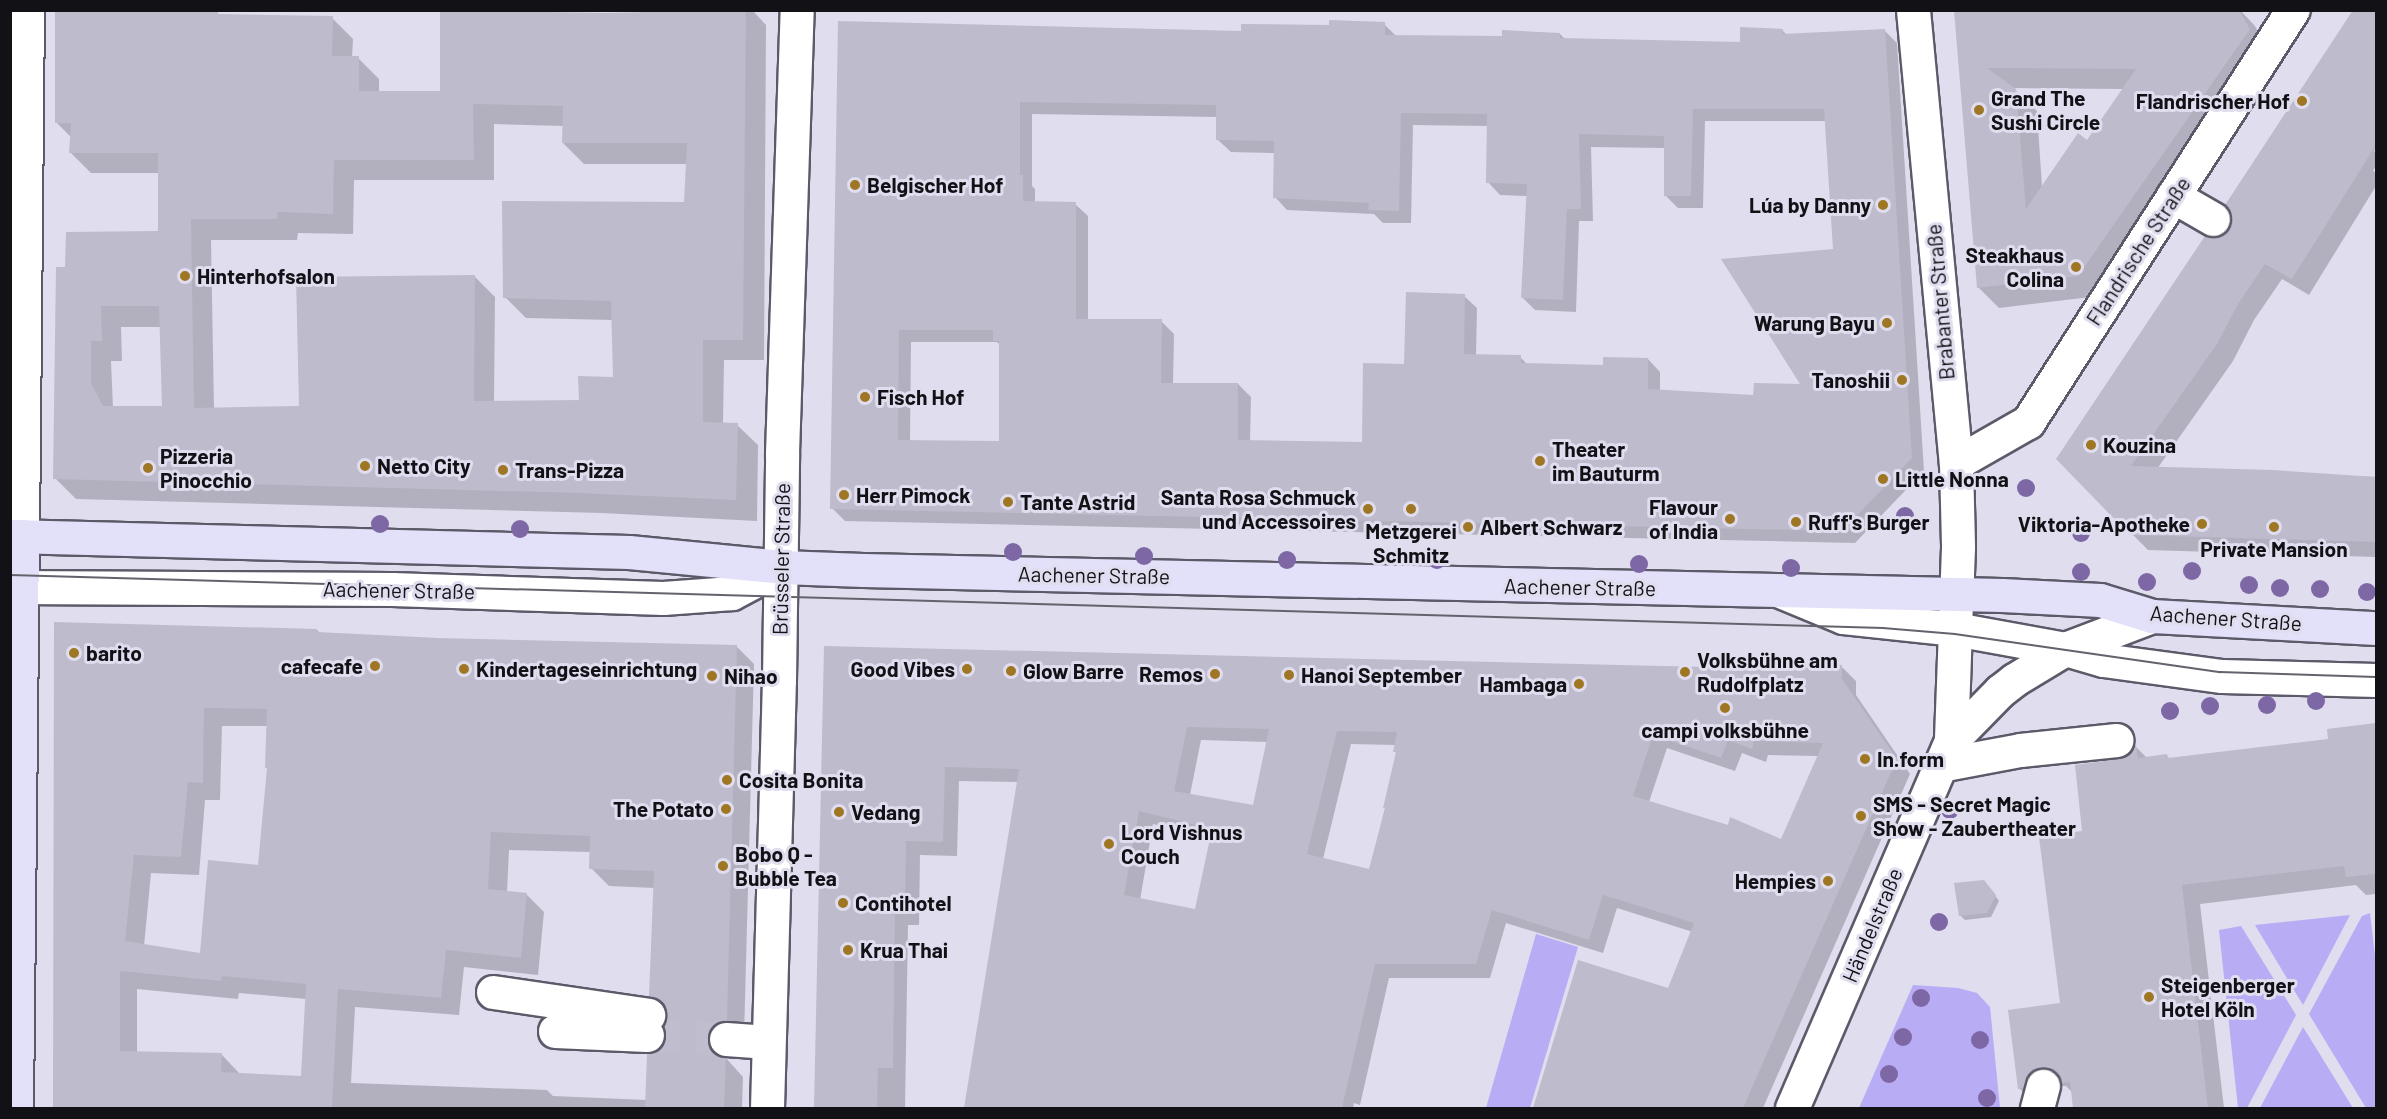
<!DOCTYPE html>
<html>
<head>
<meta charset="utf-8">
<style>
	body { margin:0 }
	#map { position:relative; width:2387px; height:1119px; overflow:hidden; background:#dfddee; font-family:Barlow,sans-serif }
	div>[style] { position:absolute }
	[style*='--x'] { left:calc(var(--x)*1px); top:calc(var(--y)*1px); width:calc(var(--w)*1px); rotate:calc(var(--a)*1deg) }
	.green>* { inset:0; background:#b8acf5 }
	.shadow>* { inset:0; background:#0003 }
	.building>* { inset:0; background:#bdbbcc }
	.minor-tunnel>* { height:33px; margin-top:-16.5px; transform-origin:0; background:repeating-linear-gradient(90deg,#c0bece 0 33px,transparent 0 49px) }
	.roads { filter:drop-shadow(2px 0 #5c5a69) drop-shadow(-2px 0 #5c5a69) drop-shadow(0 2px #5c5a69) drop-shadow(0 -2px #5c5a69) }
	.minor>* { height:33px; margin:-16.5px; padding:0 16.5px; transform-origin:16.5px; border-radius:16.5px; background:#fff }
	.major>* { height:33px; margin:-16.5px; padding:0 16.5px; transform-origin:16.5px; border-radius:16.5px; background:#e3e0fa }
	.tram>* { height:1.5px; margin:-0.75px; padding:0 0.75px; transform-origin:0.75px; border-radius:0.75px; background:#64636d }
	.trees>* { width:18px; height:18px; margin:-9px; border-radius:50%; background:#7e67a5 }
	.dots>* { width:16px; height:16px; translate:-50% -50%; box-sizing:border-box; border:3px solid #dfddee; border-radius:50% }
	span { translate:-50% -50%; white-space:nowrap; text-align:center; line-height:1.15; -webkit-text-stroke:6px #dfddee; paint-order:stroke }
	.poi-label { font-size:21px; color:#111116; font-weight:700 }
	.left { translate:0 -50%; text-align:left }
	.right { translate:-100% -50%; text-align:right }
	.street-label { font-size:21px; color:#111116 }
	.frame { position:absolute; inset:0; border:12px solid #111116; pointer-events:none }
</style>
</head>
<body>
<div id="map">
	<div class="green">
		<div style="clip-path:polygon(2370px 913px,2376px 964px,2376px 1108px,2366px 1108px,2309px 1014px,2362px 916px)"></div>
		<div style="clip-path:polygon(2350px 915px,2303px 1005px,2255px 925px)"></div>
		<div style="clip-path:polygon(2241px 926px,2296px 1015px,2247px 1108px,2238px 1108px,2219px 930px)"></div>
		<div style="clip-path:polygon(1536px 934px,1578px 947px,1530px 1108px,1486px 1108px)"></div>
		<div style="clip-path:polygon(1913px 985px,1958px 988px,1977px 993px,1990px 1007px,2000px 1108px,1859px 1108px)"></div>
		<div style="clip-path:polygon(2303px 1027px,2353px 1108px,2260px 1108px)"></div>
	</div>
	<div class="shadow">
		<div style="clip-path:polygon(evenodd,441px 10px,472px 10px,476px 14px,642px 14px,641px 10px,752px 10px,766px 25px,764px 360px,724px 360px,723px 424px,737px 425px,758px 445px,757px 521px,602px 513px,76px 499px,55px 478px,66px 269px,159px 233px,159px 173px,91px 173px,71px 153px,71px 137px,56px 122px,217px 13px,220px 15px,332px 18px,353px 39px,352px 58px,358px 58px,379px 79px,379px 92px,441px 92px,441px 10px,494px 124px,564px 126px,563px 143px,584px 164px,687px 164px,686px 203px,505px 297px,526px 318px,613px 320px,615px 378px,581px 401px,494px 402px,495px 297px,474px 276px,300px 407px,214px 409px,211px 240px,297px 240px,298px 233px,353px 234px,354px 180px,494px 180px,494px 124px,441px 10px,121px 327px,161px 327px,163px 408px,113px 408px,111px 361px,122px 361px,121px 327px)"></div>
		<div style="clip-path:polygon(evenodd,1955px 10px,2240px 10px,2255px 26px,2269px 51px,2099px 296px,1999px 308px,1978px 287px,1955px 10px,2013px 88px,2124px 89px,2087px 142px,2042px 187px,2037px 111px,2013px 88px)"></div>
		<div style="clip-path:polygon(2355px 10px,2376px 10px,2376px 146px,2374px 151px,2376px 154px,2376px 167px,2373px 170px,2376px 174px,2376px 186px,2309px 295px,2282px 279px,2254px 320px,2233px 361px,2157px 469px,2376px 477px,2376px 557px,2148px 550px,2058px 459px,2230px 230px)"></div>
		<div style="clip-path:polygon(evenodd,840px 23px,1242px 33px,1384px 24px,1396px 36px,1503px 38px,1560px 34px,1565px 39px,1741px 44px,1782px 30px,1787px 35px,1884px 30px,1897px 43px,1924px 471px,1855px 543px,845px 521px,832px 508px,840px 23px,1032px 114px,1218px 117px,1218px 140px,1231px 152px,1275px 153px,1275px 197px,1287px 210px,1374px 214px,1383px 223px,1411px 223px,1413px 125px,1488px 126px,1488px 182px,1500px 195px,1527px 196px,1523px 298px,1535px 310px,1576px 312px,1579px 221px,1593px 221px,1591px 147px,1665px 148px,1665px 195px,1678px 208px,1703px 208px,1705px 121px,1826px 121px,1834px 250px,1803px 385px,1755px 396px,1660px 391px,1660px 372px,1648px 359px,1604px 366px,1528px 365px,1520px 357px,1476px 356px,1477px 308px,1464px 296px,1406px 366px,1363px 443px,1250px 442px,1251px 397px,1238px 384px,1173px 384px,1174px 334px,1161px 321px,1088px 320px,1088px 216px,1075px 204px,1035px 203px,1035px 189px,1032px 186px,1032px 114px,840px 23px,911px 342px,997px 342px,1001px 346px,1000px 442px,910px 441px,911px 342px)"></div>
		<div style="clip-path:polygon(evenodd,55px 624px,317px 630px,321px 634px,438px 639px,736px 646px,754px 664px,744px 1038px,729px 1046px,725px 1057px,743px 1077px,742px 1108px,55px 1108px,55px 624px,222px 726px,268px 726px,268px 769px,260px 866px,201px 955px,144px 946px,151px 873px,199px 875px,205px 800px,220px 800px,222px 726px,55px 624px,509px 850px,591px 852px,591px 868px,609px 886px,655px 888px,650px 996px,667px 1013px,668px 1017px,667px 1035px,664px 1045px,657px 1053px,647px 1100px,553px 1096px,547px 1090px,351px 1083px,355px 1007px,459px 1015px,464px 967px,538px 975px,544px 912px,526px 894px,507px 892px,509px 850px,55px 624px,137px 989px,238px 999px,239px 993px,306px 999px,302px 1077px,240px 1074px,222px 1055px,137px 1053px,137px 989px)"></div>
		<div style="clip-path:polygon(evenodd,826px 648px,1789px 671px,1841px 666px,1856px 681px,1856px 695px,1910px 774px,1763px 1108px,1534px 1108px,1579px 962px,1669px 989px,1693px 932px,1617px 908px,1603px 953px,1506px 923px,1490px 978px,1389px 978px,1360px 1105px,1354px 1103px,1353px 1108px,965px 1108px,1019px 782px,959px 781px,957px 856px,920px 855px,919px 925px,908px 925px,905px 1108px,816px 1108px,826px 648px,1201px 740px,1268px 742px,1254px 807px,1190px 795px,1201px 740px,826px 648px,1351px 744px,1396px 745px,1394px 751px,1398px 754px,1370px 871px,1323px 859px,1351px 744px,826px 648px,1667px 748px,1735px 771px,1742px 753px,1766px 762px,1768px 755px,1818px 756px,1781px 841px,1649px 802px,1667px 748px,826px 648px,1153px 824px,1211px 839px,1196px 910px,1140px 900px,1153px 824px)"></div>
		<div style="clip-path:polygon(2376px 724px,2376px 913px,2375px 894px,2366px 895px,2356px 885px,2200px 904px,2224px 1108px,2074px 1108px,2072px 1092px,2066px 1086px,2058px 1086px,2038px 1107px,2019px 1088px,2062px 1005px,2084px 832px,2119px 760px,2128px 756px,2135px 746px,2147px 758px,2166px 755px,2170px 759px,2330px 741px,2329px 730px)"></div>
		<div style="clip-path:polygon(1988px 886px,1999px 901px,1991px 917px,1965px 920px,1960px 915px)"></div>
	</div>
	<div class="building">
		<div style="clip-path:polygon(evenodd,440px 10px,605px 13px,746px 10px,743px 340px,703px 340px,703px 422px,738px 423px,736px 500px,580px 493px,53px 479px,56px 267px,65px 267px,66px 232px,158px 231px,158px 153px,69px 153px,71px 123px,55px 123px,55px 11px,218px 11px,218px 14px,333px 16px,332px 56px,359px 56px,359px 91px,440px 91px,440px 10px,473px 104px,563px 106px,562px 143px,687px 143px,684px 202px,502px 201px,503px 298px,611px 301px,613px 377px,578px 376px,579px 400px,474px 401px,475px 275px,296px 277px,299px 406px,194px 408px,191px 219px,277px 219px,278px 212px,333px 214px,334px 160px,474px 160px,473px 104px,440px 10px,101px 306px,159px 306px,162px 406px,103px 406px,91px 383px,91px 341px,102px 341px,101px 306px)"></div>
		<div style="clip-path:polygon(evenodd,1954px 10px,2239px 10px,2250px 29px,2078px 276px,1977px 288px,1954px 10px,1987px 68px,1999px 68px,2136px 69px,2087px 140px,2078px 133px,2026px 209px,2016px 89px,1987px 68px)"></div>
		<div style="clip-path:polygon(2353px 10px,2376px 10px,2376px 145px,2292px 279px,2265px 264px,2238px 304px,2217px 344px,2131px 466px,2273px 470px,2376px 477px,2376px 542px,2130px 535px,2056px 459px,2205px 236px,2222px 235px,2229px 229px,2232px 218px,2225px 205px)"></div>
		<div style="clip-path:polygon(evenodd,1329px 20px,1385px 22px,1385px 35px,1502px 36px,1502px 30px,1560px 33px,1560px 38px,1740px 42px,1740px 27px,1783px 29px,1783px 34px,1885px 29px,1912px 458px,1842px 531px,830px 509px,838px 21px,1241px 31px,1241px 24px,1329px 25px,1329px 20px,1020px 102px,1216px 105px,1216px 140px,1274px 141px,1273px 198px,1369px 203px,1368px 210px,1399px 211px,1401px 113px,1487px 114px,1486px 183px,1527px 184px,1521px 298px,1563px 300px,1567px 209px,1581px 209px,1579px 134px,1664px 136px,1664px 196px,1691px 196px,1693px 109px,1824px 109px,1833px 249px,1721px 259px,1800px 384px,1754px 383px,1753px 395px,1648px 389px,1648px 358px,1603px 357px,1603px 365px,1521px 363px,1521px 355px,1464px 354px,1465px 294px,1406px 292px,1404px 364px,1363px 363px,1362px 442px,1238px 440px,1238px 383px,1161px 383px,1162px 319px,1076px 319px,1076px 202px,1023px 201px,1023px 175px,1020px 175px,1020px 102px,1329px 20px,899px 330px,993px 330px,993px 341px,999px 341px,999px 441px,898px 440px,899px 330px)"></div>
		<div style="clip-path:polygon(evenodd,54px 622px,317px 629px,317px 632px,438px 638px,737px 645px,727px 1020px,718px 1022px,711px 1028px,707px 1038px,709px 1047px,715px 1054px,726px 1058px,724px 1108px,645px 1108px,647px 1054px,656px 1051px,663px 1045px,666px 1035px,663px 1026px,667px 1017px,665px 1008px,660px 1001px,649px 996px,654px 871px,589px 869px,590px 836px,491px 832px,488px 889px,527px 893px,521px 958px,446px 950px,441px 998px,338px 989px,332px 1108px,53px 1108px,54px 622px,204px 708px,267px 709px,265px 768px,267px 768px,258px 865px,208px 860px,200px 953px,125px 941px,134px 855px,181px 857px,188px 782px,203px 783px,204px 708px,54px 622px,120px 971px,221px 981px,222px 976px,306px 984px,301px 1076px,221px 1072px,222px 1053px,120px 1051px,120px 971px)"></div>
		<div style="clip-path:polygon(evenodd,824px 646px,1787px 669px,1787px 663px,1842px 665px,1842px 679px,1897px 759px,1743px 1108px,1533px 1108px,1578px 960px,1668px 988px,1694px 923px,1603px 895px,1589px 940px,1492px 910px,1476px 964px,1375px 964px,1342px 1108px,964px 1108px,1019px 769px,945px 767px,943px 842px,906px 841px,905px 912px,895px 912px,893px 1068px,878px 1068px,877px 1108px,814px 1108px,824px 646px,1187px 727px,1269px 729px,1253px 805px,1174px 791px,1187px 727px,824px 646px,1337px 731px,1397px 732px,1393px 752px,1396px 752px,1383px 808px,1385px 808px,1369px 869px,1307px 854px,1337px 731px,824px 646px,1653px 735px,1721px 758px,1728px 740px,1752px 749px,1754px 741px,1823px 743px,1781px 839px,1730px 817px,1728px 825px,1633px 796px,1653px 735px,824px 646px,1139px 811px,1212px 829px,1195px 909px,1124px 895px,1139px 811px)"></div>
		<div style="clip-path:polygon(2376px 723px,2376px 874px,2346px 877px,2344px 866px,2182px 885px,2208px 1108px,2073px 1108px,2070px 1082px,2061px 1083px,2057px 1073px,2047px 1068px,2039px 1068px,2030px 1072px,2023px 1088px,2018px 1089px,2008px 1010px,2060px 1003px,2039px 837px,2082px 831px,2075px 765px,2119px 759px,2127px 755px,2134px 745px,2136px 745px,2138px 758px,2167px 754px,2168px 758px,2328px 739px,2327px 729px)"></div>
		<div style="clip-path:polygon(1984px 880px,1996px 895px,1987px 913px,1959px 916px,1954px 883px)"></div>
	</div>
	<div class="minor-tunnel">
		<div style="--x:647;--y:1035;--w:79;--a:2.9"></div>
	</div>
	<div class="roads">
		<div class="minor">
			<div style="--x:1913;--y:10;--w:455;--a:84.6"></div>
			<div style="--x:1956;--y:463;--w:84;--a:88.6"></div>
			<div style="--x:1958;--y:547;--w:194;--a:92.1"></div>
			<div style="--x:2173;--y:196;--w:46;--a:29.9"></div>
			<div style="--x:1956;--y:463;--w:83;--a:-29.7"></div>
			<div style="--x:2028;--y:422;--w:490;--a:-57.3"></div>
			<div style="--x:22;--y:536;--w:526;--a:-89.46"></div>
			<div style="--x:10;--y:587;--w:382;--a:0.3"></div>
			<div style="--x:392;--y:589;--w:271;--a:1.9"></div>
			<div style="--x:663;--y:598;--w:69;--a:-4.1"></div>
			<div style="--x:732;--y:593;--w:55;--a:-28"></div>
			<div style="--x:1780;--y:591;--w:68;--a:22.4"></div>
			<div style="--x:1843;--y:617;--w:113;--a:6.1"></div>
			<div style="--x:1955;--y:629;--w:112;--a:10.3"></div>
			<div style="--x:2065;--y:649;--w:40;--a:16"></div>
			<div style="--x:2103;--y:660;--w:120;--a:7.7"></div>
			<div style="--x:2222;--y:676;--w:154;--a:1.5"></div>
			<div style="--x:1940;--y:765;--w:81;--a:-10.6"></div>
			<div style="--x:2020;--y:750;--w:97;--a:-5.9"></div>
			<div style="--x:493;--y:992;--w:157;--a:8.4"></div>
			<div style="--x:555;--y:1031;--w:92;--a:2.5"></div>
			<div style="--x:726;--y:1039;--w:42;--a:4.1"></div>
			<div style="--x:767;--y:1108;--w:428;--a:-88.4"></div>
			<div style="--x:779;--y:680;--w:227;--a:-89.2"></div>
			<div style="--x:782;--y:453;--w:443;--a:-88.1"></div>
			<div style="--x:1792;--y:1108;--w:400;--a:-66.6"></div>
			<div style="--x:1951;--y:741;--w:70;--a:-45.6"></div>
			<div style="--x:2000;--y:691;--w:18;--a:-38"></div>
			<div style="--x:2014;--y:680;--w:60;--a:-31.3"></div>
			<div style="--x:2065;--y:649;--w:93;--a:-20.8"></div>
			<div style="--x:2037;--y:1108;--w:23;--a:-75"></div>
		</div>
		<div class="major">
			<div style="--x:10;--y:536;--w:619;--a:1.48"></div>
			<div style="--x:629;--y:552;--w:153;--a:5.6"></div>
			<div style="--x:781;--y:567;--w:82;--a:2.1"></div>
			<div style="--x:863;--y:570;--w:1139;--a:1.26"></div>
			<div style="--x:2002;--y:595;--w:98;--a:2.9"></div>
			<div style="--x:2100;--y:600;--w:54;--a:17.1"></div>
			<div style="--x:2152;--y:616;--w:224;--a:3.1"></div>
			<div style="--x:16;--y:1108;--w:572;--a:-89.4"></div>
		</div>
	</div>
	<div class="tram">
		<div style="--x:10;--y:575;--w:1874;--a:1.62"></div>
		<div style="--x:1883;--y:628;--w:72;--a:4.8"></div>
		<div style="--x:1955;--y:634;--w:268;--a:8.2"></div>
		<div style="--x:2220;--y:672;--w:156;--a:1.8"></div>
	</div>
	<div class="trees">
		<div style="left:2026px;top:488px"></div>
		<div style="left:1905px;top:516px"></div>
		<div style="left:380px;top:524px"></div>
		<div style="left:520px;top:529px"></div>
		<div style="left:2081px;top:533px"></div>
		<div style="left:1013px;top:552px"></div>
		<div style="left:1144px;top:556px"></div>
		<div style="left:1287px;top:560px"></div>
		<div style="left:1437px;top:560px"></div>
		<div style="left:1639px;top:564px"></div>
		<div style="left:1791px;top:568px"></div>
		<div style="left:2192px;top:571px"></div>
		<div style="left:2081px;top:572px"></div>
		<div style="left:2147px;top:582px"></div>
		<div style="left:2249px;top:585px"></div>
		<div style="left:2280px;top:588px"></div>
		<div style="left:2320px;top:589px"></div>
		<div style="left:2367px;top:592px"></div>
		<div style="left:2316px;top:701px"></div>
		<div style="left:2267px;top:705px"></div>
		<div style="left:2210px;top:706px"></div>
		<div style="left:2170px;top:711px"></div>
		<div style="left:1950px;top:810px"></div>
		<div style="left:1939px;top:922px"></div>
		<div style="left:1921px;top:998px"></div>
		<div style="left:1903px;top:1037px"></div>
		<div style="left:1980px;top:1040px"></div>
		<div style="left:1889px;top:1074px"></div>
		<div style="left:1987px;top:1098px"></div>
	</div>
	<div class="dots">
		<div style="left:2302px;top:101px;background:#9e7624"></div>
		<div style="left:1979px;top:110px;background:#9e7624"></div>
		<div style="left:855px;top:185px;background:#9e7624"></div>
		<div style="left:1883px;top:205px;background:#9e7624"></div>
		<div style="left:2076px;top:267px;background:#9e7624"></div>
		<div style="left:185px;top:276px;background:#9e7624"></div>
		<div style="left:1887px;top:323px;background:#9e7624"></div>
		<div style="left:1902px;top:380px;background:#9e7624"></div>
		<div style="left:865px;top:397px;background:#9e7624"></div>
		<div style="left:2091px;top:445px;background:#9e7624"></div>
		<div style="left:1540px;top:461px;background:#9e7624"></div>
		<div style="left:365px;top:466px;background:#9e7624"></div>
		<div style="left:148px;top:468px;background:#9e7624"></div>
		<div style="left:503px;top:470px;background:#9e7624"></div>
		<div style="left:1883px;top:479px;background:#9e7624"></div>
		<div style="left:844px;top:495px;background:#9e7624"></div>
		<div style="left:1008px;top:502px;background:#9e7624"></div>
		<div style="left:1368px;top:509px;background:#9e7624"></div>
		<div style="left:1411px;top:509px;background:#9e7624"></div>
		<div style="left:1730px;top:519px;background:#9e7624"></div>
		<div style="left:1796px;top:522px;background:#9e7624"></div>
		<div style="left:2202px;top:524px;background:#9e7624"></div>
		<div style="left:1468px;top:527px;background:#9e7624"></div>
		<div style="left:2274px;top:527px;background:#9e7624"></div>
		<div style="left:74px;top:653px;background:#9e7624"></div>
		<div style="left:375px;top:666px;background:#9e7624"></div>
		<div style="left:464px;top:669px;background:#9e7624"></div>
		<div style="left:967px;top:669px;background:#9e7624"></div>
		<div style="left:1011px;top:671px;background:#9e7624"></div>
		<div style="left:1685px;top:672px;background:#9e7624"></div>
		<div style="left:1215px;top:674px;background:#9e7624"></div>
		<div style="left:1289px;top:675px;background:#9e7624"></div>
		<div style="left:712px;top:676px;background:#9e7624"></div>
		<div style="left:1579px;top:684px;background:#9e7624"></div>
		<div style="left:1725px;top:708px;background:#9e7624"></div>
		<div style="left:1865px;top:759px;background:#9e7624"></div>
		<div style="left:727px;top:780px;background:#9e7624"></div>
		<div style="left:726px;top:809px;background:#9e7624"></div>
		<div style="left:839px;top:812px;background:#9e7624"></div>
		<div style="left:1861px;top:816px;background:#9e7624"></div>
		<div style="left:1109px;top:844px;background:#9e7624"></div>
		<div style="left:723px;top:866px;background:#9e7624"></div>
		<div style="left:1828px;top:881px;background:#9e7624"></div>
		<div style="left:843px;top:903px;background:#9e7624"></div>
		<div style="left:848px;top:950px;background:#9e7624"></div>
		<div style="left:2149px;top:997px;background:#9e7624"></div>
	</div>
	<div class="poi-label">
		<span class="left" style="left:1991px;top:110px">Grand The<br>Sushi Circle</span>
		<span class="right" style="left:2290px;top:101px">Flandrischer Hof</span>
		<span class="left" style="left:867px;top:185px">Belgischer Hof</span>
		<span class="right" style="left:1871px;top:205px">Lúa by Danny</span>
		<span class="right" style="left:2064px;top:267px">Steakhaus<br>Colina</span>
		<span class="left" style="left:197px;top:276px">Hinterhofsalon</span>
		<span class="right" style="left:1875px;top:323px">Warung Bayu</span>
		<span class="right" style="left:1890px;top:380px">Tanoshii</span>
		<span class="left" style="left:877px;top:397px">Fisch Hof</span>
		<span class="left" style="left:2103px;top:445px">Kouzina</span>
		<span class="left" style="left:1552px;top:461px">Theater<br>im Bauturm</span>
		<span class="left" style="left:160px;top:468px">Pizzeria<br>Pinocchio</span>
		<span class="left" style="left:377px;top:466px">Netto City</span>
		<span class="left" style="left:515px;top:470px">Trans-Pizza</span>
		<span class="left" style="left:1895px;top:479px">Little Nonna</span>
		<span class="left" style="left:856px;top:495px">Herr Pimock</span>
		<span class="right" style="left:1356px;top:509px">Santa Rosa Schmuck<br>und Accessoires</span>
		<span class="left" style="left:1020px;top:502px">Tante Astrid</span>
		<span class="right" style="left:1718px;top:519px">Flavour<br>of India</span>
		<span class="left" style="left:1808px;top:522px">Ruff's Burger</span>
		<span class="right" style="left:2190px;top:524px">Viktoria-Apotheke</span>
		<span class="left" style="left:1480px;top:527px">Albert Schwarz</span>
		<span style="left:1411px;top:543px">Metzgerei<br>Schmitz</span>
		<span style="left:2274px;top:549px">Private Mansion</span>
		<span class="left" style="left:86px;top:653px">barito</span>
		<span class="left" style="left:1697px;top:672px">Volksbühne am<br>Rudolfplatz</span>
		<span class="right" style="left:363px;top:666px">cafecafe</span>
		<span class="left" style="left:476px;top:669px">Kindertageseinrichtung</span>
		<span class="right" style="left:955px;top:669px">Good Vibes</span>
		<span class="left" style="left:1023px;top:671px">Glow Barre</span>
		<span class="right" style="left:1203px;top:674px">Remos</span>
		<span class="left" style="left:1301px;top:675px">Hanoi September</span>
		<span class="left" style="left:724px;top:676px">Nihao</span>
		<span class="right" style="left:1567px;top:684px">Hambaga</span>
		<span style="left:1725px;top:730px">campi volksbühne</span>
		<span class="left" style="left:1877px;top:759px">In.form</span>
		<span class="left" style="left:739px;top:780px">Cosita Bonita</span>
		<span class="left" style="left:1873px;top:816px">SMS - Secret Magic<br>Show - Zaubertheater</span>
		<span class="right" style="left:714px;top:809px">The Potato</span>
		<span class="left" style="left:851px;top:812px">Vedang</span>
		<span class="left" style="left:1121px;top:844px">Lord Vishnus<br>Couch</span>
		<span class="left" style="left:735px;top:866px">Bobo Q -<br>Bubble Tea</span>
		<span class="right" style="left:1816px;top:881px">Hempies</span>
		<span class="left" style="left:855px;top:903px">Contihotel</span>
		<span class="left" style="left:860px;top:950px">Krua Thai</span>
		<span class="left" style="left:2161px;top:997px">Steigenberger<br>Hotel Köln</span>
	</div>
	<div class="street-label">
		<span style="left:2138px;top:251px;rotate:-57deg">Flandrische Straße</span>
		<span style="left:1940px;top:302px;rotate:-95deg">Brabanter Straße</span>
		<span style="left:781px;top:559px;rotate:-89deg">Brüsseler Straße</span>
		<span style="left:1094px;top:575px;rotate:1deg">Aachener Straße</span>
		<span style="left:1580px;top:587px;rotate:1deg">Aachener Straße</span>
		<span style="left:399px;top:590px;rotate:1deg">Aachener Straße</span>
		<span style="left:2226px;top:618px;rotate:4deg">Aachener Straße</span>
		<span style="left:1872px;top:925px;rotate:-67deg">Händelstraße</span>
	</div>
	<div class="frame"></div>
</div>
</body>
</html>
